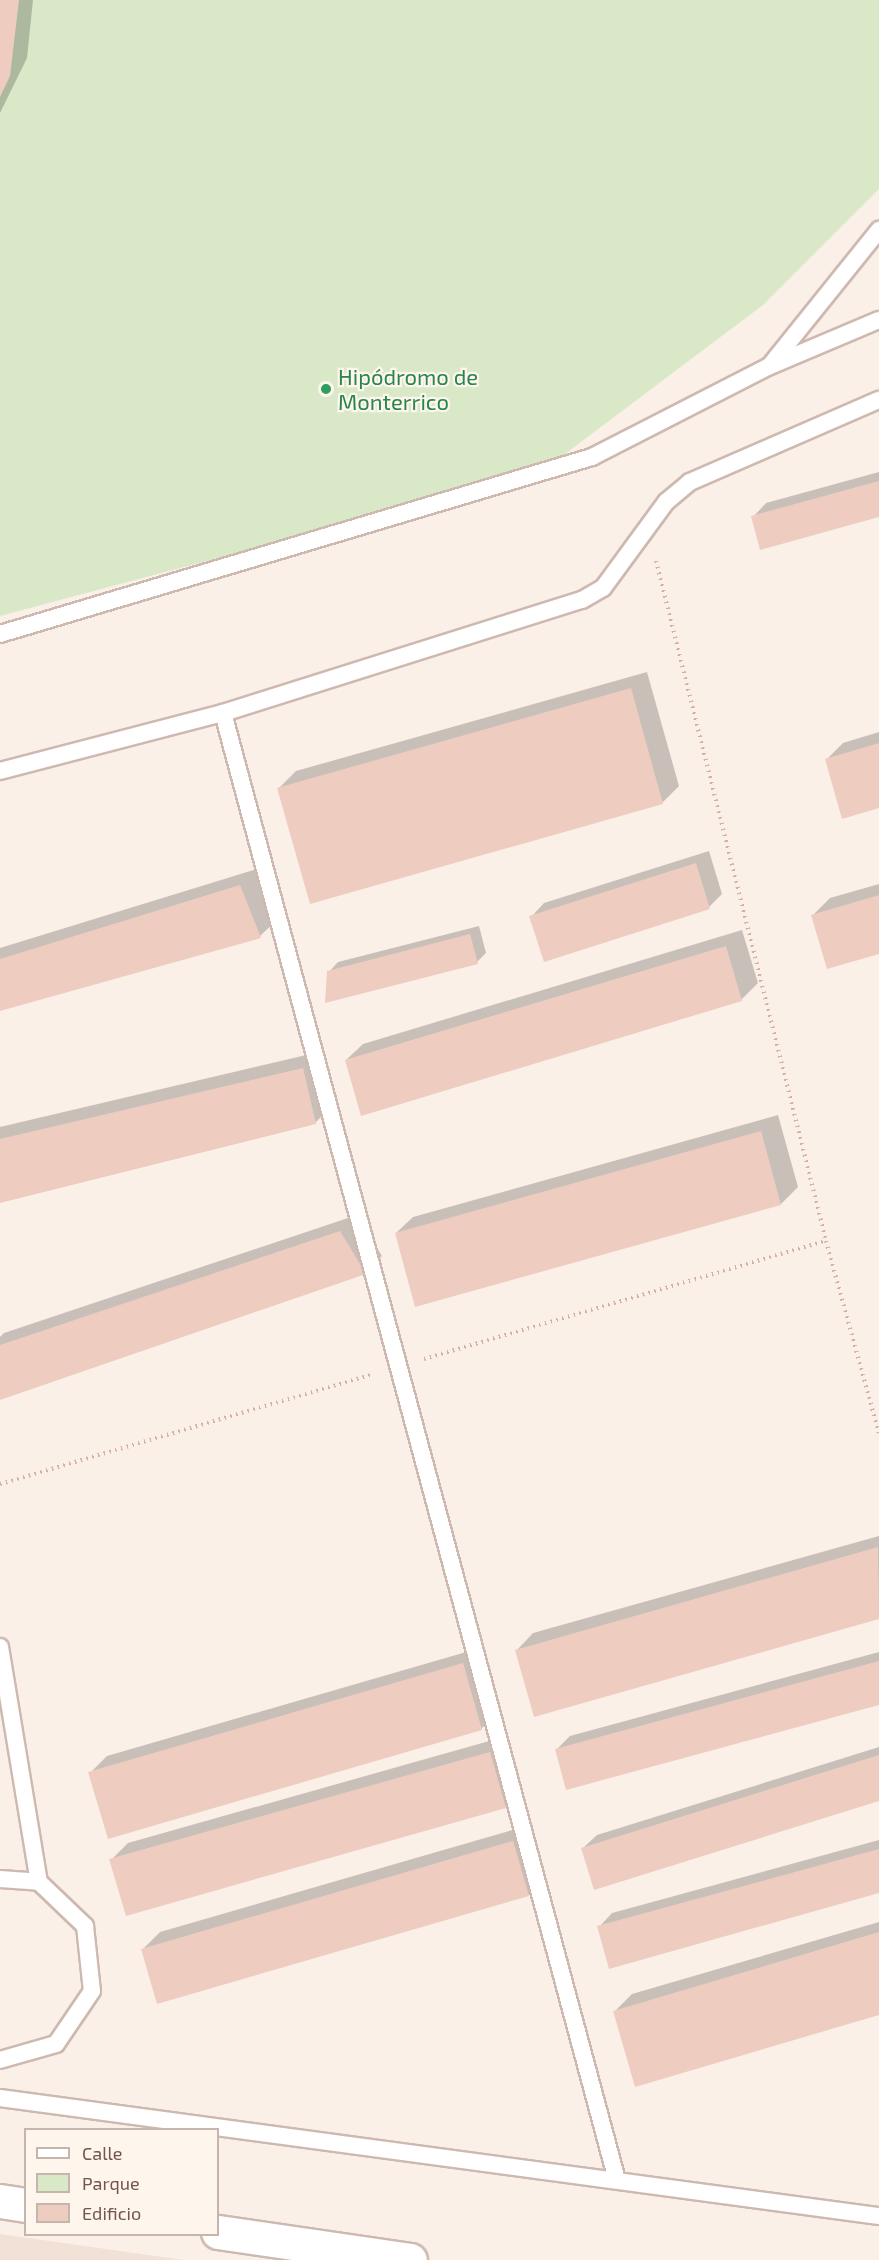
<!DOCTYPE html>
<html>
<head>
<meta charset="utf-8">
<style>
	body { margin:0 }
	#map { position:relative; width:879px; height:2260px; overflow:hidden; background:#fbf0e7; font-family:"Exo 2",sans-serif }
	div>[style] { position:absolute }
	[style*='--x'] { left:calc(var(--x)*1px); top:calc(var(--y)*1px); width:calc(var(--w)*1px); rotate:calc(var(--a)*1deg) }
	.residential>* { inset:0; background:#f2e1d6 }
	.green>* { inset:0; background:#d9e8c6 }
	.shadow>* { inset:0; background:#0003 }
	.building>* { inset:0; background:#efccc0 }
	.path>* { height:4px; margin-top:-2px; transform-origin:0; background:repeating-linear-gradient(90deg,#d4afa3 0 1.5px,transparent 0 6px) }
	.roads { filter:drop-shadow(2px 0 #ceb9b1) drop-shadow(-2px 0 #ceb9b1) drop-shadow(0 2px #ceb9b1) drop-shadow(0 -2px #ceb9b1) }
	.service>* { height:16px; margin:-8px; padding:0 8px; transform-origin:8px; border-radius:8px; background:#fff }
	.tertiary>* { height:33px; margin:-16.5px; padding:0 16.5px; transform-origin:16.5px; border-radius:16.5px; background:#fff }
	.dots>* { width:16px; height:16px; translate:-50% -50%; box-sizing:border-box; border:3px solid #fef5ed; border-radius:50% }
	span { translate:-50% -50%; white-space:nowrap; text-align:center; line-height:1.15; -webkit-text-stroke:4.5px #fef5ed; paint-order:stroke }
	.leisure-label { font-size:22px; color:#27864d }
	.left { translate:0 -50%; text-align:left }
	.legend { position:absolute; left:24px; top:2128px; width:195px; height:108px; box-sizing:border-box; background:#fef5ed; border:2px solid #c6b5ad; margin:0; padding:8px 10px; list-style:none; font-size:18px; color:#73554d }
	.legend li { display:flex; align-items:center; gap:12px; height:30px }
	.legend b { width:30px; border:2px solid #c6b5ad }
</style>
</head>
<body>
<div id="map">
	<div class="residential">
		<div style="clip-path:polygon(0 2234px,184px 2260px,0 2260px)"></div>
	</div>
	<div class="green">
		<div style="clip-path:polygon(0 0,879px 0,879px 189px,763px 305px,541px 472px,0 616px)"></div>
	</div>
	<div class="shadow">
		<div style="clip-path:polygon(0 0,33px 0,27px 58px,0 113px)"></div>
		<div style="clip-path:polygon(879px 472px,879px 515px,753px 517px,766px 503px)"></div>
		<div style="clip-path:polygon(647px 672px,679px 786px,662px 803px,279px 788px,296px 771px)"></div>
		<div style="clip-path:polygon(879px 732px,879px 807px,826px 760px,843px 743px)"></div>
		<div style="clip-path:polygon(709px 851px,722px 894px,709px 907px,531px 917px,544px 903px)"></div>
		<div style="clip-path:polygon(257px 869px,277px 920px,260px 936px,0 1009px,0 948px)"></div>
		<div style="clip-path:polygon(879px 884px,879px 953px,813px 915px,830px 898px)"></div>
		<div style="clip-path:polygon(479px 926px,486px 953px,477px 962px,329px 972px,338px 962px)"></div>
		<div style="clip-path:polygon(742px 930px,758px 983px,741px 1000px,346px 1060px,363px 1044px)"></div>
		<div style="clip-path:polygon(319px 1052px,332px 1106px,315px 1123px,0 1201px,0 1127px)"></div>
		<div style="clip-path:polygon(778px 1115px,798px 1187px,781px 1204px,416px 1306px,396px 1233px,413px 1217px)"></div>
		<div style="clip-path:polygon(357px 1215px,382px 1256px,366px 1273px,0 1398px,0 1337px,4px 1333px)"></div>
		<div style="clip-path:polygon(879px 1536px,879px 1618px,535px 1715px,517px 1650px,533px 1633px)"></div>
		<div style="clip-path:polygon(480px 1648px,498px 1712px,481px 1729px,90px 1773px,107px 1756px)"></div>
		<div style="clip-path:polygon(879px 1652px,879px 1703px,557px 1749px,570px 1736px)"></div>
		<div style="clip-path:polygon(507px 1736px,522px 1790px,505px 1807px,111px 1860px,128px 1843px)"></div>
		<div style="clip-path:polygon(879px 1747px,879px 1800px,583px 1848px,597px 1835px)"></div>
		<div style="clip-path:polygon(530px 1825px,545px 1878px,528px 1895px,143px 1949px,160px 1932px)"></div>
		<div style="clip-path:polygon(879px 1840px,879px 1892px,599px 1927px,612px 1913px)"></div>
		<div style="clip-path:polygon(879px 1922px,879px 2014px,615px 2011px,632px 1994px)"></div>
	</div>
	<div class="building">
		<div style="clip-path:polygon(0 0,19px 0,10px 76px,0 97px)"></div>
		<div style="clip-path:polygon(879px 481px,879px 517px,760px 550px,751px 516px)"></div>
		<div style="clip-path:polygon(631px 688px,663px 804px,310px 904px,277px 788px)"></div>
		<div style="clip-path:polygon(879px 743px,879px 808px,842px 819px,825px 759px)"></div>
		<div style="clip-path:polygon(696px 863px,710px 909px,544px 962px,529px 916px)"></div>
		<div style="clip-path:polygon(240px 885px,261px 938px,0 1011px,0 959px)"></div>
		<div style="clip-path:polygon(879px 895px,879px 954px,827px 969px,811px 915px)"></div>
		<div style="clip-path:polygon(470px 934px,478px 964px,325px 1003px,327px 971px)"></div>
		<div style="clip-path:polygon(726px 946px,742px 1001px,361px 1116px,345px 1060px)"></div>
		<div style="clip-path:polygon(303px 1068px,316px 1124px,0 1203px,0 1139px)"></div>
		<div style="clip-path:polygon(761px 1131px,781px 1205px,415px 1307px,395px 1233px)"></div>
		<div style="clip-path:polygon(340px 1231px,366px 1274px,0 1400px,0 1345px)"></div>
		<div style="clip-path:polygon(878px 1547px,879px 1619px,534px 1717px,515px 1650px)"></div>
		<div style="clip-path:polygon(879px 1661px,879px 1705px,566px 1790px,555px 1749px)"></div>
		<div style="clip-path:polygon(463px 1663px,482px 1730px,108px 1839px,88px 1772px)"></div>
		<div style="clip-path:polygon(490px 1752px,506px 1808px,126px 1916px,109px 1859px)"></div>
		<div style="clip-path:polygon(879px 1755px,879px 1801px,594px 1890px,581px 1848px)"></div>
		<div style="clip-path:polygon(513px 1841px,529px 1896px,157px 2004px,141px 1949px)"></div>
		<div style="clip-path:polygon(879px 1849px,879px 1893px,609px 1969px,597px 1926px)"></div>
		<div style="clip-path:polygon(879px 1932px,879px 2015px,635px 2087px,613px 2011px)"></div>
	</div>
	<div class="path">
		<div style="--x:656;--y:561;--w:701;--a:75.96"></div>
		<div style="--x:826;--y:1241;--w:199;--a:74.6"></div>
		<div style="--x:424;--y:1359;--w:418;--a:-16.4"></div>
		<div style="--x:0;--y:1484;--w:389;--a:-16.4"></div>
	</div>
	<div class="roads">
		<div class="service">
			<div style="--x:772;--y:363;--w:171;--a:-51.2"></div>
			<div style="--x:0;--y:634;--w:618;--a:-16.65"></div>
			<div style="--x:592;--y:457;--w:200;--a:-27.1"></div>
			<div style="--x:770;--y:366;--w:118;--a:-22.9"></div>
			<div style="--x:223;--y:713;--w:1519;--a:74.97"></div>
			<div style="--x:0;--y:771;--w:230;--a:-14.6"></div>
			<div style="--x:223;--y:713;--w:376;--a:-17.5"></div>
			<div style="--x:582;--y:600;--w:24;--a:-30"></div>
			<div style="--x:603;--y:588;--w:107;--a:-53.8"></div>
			<div style="--x:666;--y:502;--w:31;--a:-40"></div>
			<div style="--x:690;--y:482;--w:206;--a:-23.5"></div>
			<div style="--x:0;--y:1647;--w:238;--a:80.6"></div>
			<div style="--x:39;--y:1882;--w:64;--a:43.7"></div>
			<div style="--x:85;--y:1926;--w:65;--a:83.9"></div>
			<div style="--x:92;--y:1991;--w:64;--a:124.2"></div>
			<div style="--x:56;--y:2044;--w:58;--a:164.1"></div>
			<div style="--x:0;--y:1879;--w:39;--a:4"></div>
			<div style="--x:0;--y:2098;--w:887;--a:7.65"></div>
		</div>
		<div class="tertiary">
			<div style="--x:0;--y:2201;--w:26;--a:9"></div>
			<div style="--x:218;--y:2232;--w:194;--a:8.3"></div>
		</div>
	</div>
	<div class="dots">
		<div style="left:326px;top:389px;background:#2e9e5b"></div>
	</div>
	<div class="leisure-label">
		<span class="left" style="left:338px;top:389px">Hipódromo de<br>Monterrico</span>
	</div>
	<ul class="legend">
	<li><b style="height:8px;background:#fff"></b>Calle</li>
	<li><b style="height:16px;background:#d9e8c6"></b>Parque</li>
	<li><b style="height:16px;background:#efccc0"></b>Edificio</li>
	</ul>
</div>
</body>
</html>
